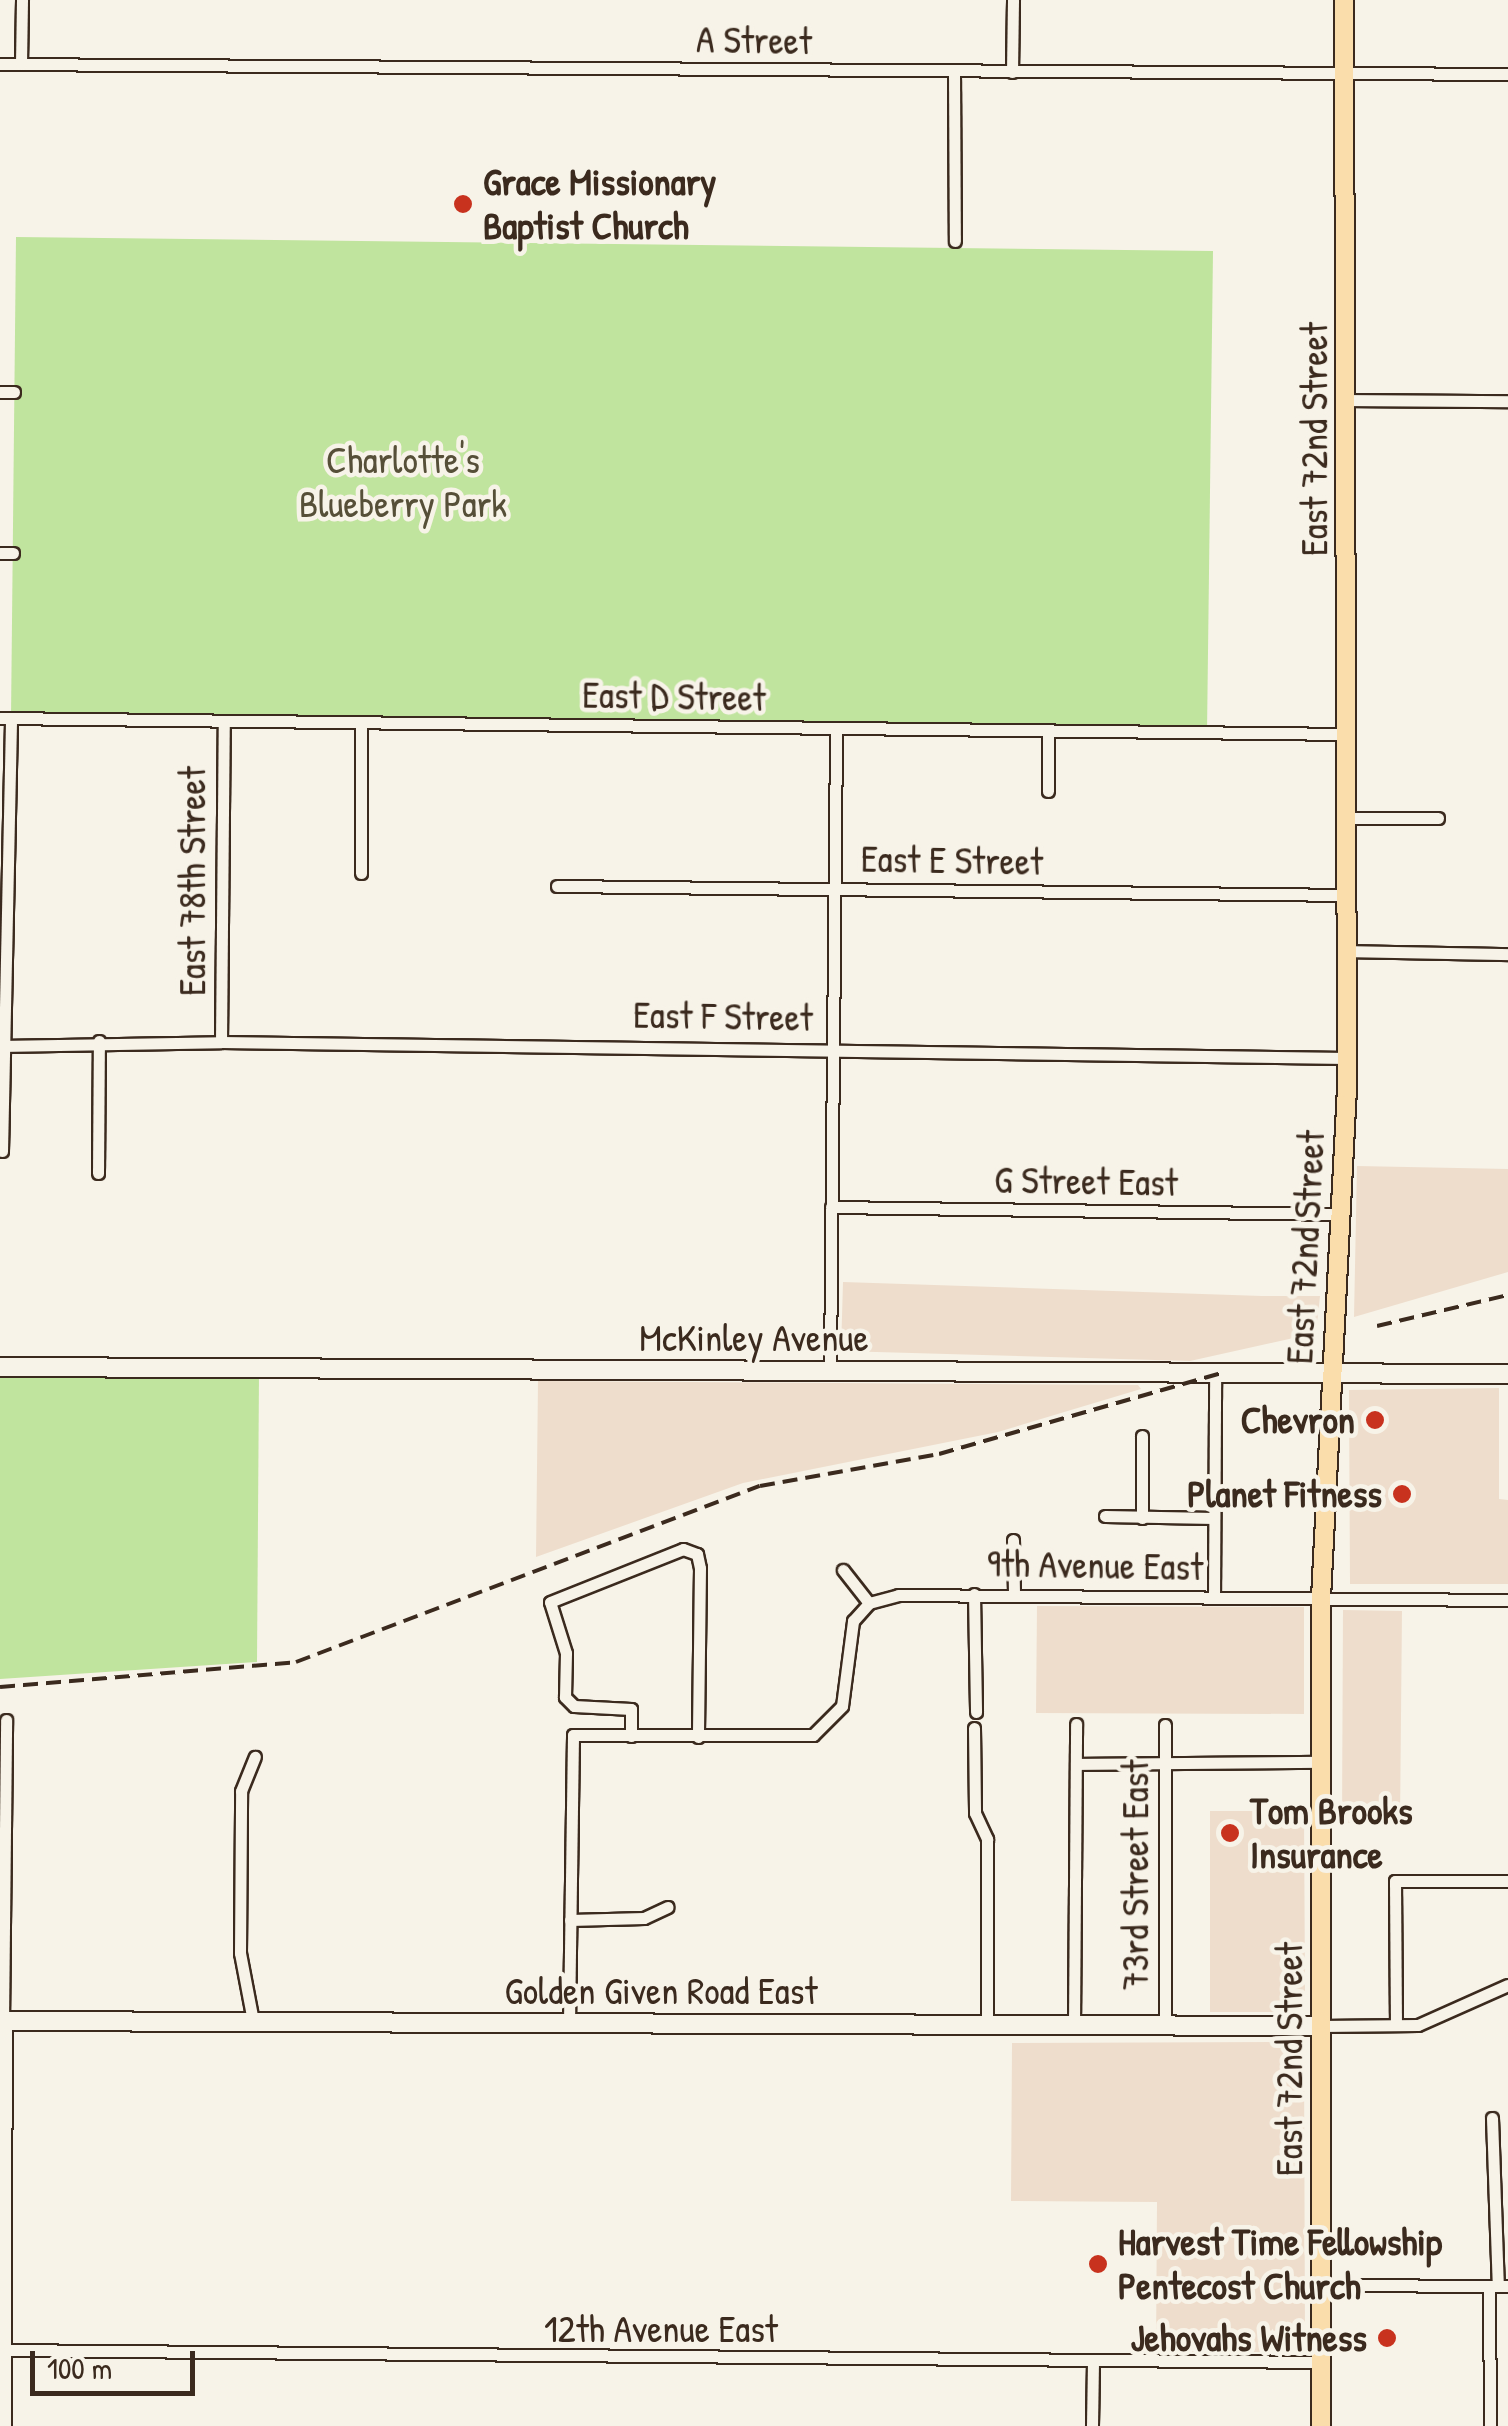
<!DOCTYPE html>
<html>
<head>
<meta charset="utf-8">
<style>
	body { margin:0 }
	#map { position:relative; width:1508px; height:2426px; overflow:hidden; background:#f7f3e8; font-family:"Patrick Hand",sans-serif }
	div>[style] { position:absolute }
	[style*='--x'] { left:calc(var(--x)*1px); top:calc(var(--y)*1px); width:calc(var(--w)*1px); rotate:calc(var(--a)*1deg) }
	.built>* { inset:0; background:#edc }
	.green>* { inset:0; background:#c0e49e }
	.roads { filter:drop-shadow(2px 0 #3b2a1e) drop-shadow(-2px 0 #3b2a1e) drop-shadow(0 2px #3b2a1e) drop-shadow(0 -2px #3b2a1e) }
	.street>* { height:11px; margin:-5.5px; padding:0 5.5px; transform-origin:5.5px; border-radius:5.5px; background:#f7f3e8 }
	.secondary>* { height:18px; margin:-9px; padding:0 9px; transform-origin:9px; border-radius:9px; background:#f7f3e8 }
	.primary>* { height:18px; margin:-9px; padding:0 9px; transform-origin:9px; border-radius:9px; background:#faddab }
	.rail>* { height:4px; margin-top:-2px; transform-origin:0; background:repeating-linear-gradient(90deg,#3b2a1e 0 15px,transparent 0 23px) }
	.dots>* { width:28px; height:28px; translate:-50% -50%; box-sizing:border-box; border:5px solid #f7f3e8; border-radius:50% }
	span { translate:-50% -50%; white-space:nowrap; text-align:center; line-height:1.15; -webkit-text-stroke:9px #f7f3e8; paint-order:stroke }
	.street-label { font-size:38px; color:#3b2a1e }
	.poi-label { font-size:38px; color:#3b2a1e; font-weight:700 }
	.left { translate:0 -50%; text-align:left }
	.right { translate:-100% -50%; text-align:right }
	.park-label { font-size:38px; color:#564f38 }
	.scale { position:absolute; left:30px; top:2351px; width:165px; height:45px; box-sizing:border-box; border:5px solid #3b2a1e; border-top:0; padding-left:12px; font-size:30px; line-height:35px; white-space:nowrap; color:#3b2a1e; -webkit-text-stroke:8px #f7f3e8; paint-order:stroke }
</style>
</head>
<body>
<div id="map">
	<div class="built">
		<div style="clip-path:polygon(1357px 1166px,1508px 1169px,1508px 1272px,1354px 1317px)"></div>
		<div style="clip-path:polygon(843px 1282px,1262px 1296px,1320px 1296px,1316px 1333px,1190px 1361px,841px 1351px)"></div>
		<div style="clip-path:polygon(538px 1381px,1138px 1385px,1141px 1389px,998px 1432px,743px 1483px,536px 1557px)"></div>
		<div style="clip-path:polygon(1499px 1388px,1499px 1499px,1508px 1500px,1508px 1584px,1350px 1584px,1349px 1390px)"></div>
		<div style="clip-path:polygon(1037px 1606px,1304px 1607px,1304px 1714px,1036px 1713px)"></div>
		<div style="clip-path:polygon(1343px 1610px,1402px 1611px,1400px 1823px,1342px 1823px)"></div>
		<div style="clip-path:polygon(1210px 1811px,1304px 1811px,1305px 1991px,1296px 2012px,1210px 2012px)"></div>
		<div style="clip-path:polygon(1287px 2042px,1304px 2050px,1305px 2342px,1289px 2352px,1156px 2352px,1157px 2202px,1011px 2201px,1012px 2043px)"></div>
	</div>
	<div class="green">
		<div style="clip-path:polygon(16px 237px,1213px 251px,1207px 732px,11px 718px)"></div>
		<div style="clip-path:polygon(0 1373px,259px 1373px,257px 1662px,0 1679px)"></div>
	</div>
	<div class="roads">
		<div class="street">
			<div style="--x:0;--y:64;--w:1508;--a:0.38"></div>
			<div style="--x:21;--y:64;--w:64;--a:-89.1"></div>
			<div style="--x:954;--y:72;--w:169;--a:89.7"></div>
			<div style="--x:1012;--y:72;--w:72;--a:-89.2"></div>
			<div style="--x:0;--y:392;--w:14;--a:0"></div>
			<div style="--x:1347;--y:400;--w:161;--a:0.4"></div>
			<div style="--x:0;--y:553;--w:13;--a:0"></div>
			<div style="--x:0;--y:718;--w:1347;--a:0.68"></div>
			<div style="--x:1048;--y:730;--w:61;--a:90"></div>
			<div style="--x:1347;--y:818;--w:91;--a:0"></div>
			<div style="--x:361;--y:873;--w:151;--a:-90"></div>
			<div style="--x:557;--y:886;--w:789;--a:0.65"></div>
			<div style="--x:1347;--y:951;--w:161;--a:1.1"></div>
			<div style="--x:221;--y:1042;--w:321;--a:-89.5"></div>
			<div style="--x:0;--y:1046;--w:221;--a:-1"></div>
			<div style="--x:221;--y:1042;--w:1125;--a:0.81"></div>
			<div style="--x:2;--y:1151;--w:433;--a:-88.8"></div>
			<div style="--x:98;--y:1173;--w:132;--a:-89.6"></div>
			<div style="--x:831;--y:1207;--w:510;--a:0.79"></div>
			<div style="--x:830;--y:1370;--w:642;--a:-89.46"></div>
			<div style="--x:1142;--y:1436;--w:82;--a:90"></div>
			<div style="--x:1105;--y:1516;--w:109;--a:1.1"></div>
			<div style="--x:1013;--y:1540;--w:54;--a:88.9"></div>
			<div style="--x:843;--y:1570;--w:42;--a:51.8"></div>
			<div style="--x:974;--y:1594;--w:118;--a:89"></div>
			<div style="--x:1214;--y:1597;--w:225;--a:-89.7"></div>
			<div style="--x:1165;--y:1725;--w:301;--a:90"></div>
			<div style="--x:974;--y:1728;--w:85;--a:89.3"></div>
			<div style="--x:975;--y:1813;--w:29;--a:65"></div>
			<div style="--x:987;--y:1839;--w:187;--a:90"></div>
			<div style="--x:631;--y:1736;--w:27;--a:-90"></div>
			<div style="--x:631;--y:1709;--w:57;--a:-177"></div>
			<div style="--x:574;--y:1706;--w:13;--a:-135"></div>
			<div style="--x:565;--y:1697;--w:44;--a:-88.7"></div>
			<div style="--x:566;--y:1653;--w:53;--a:-107.4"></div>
			<div style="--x:550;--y:1602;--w:143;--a:-21.7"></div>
			<div style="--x:683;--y:1549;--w:15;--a:20"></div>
			<div style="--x:697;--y:1554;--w:14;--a:78"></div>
			<div style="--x:700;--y:1568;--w:169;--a:90.7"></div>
			<div style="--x:1076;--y:1764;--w:245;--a:-0.5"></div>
			<div style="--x:570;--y:1920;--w:74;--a:-1.5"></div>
			<div style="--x:644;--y:1918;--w:26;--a:-25"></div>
			<div style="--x:3;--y:2021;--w:301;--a:-89.4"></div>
			<div style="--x:253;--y:2021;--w:69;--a:-100.8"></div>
			<div style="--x:240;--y:1953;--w:162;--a:-89.6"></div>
			<div style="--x:241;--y:1791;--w:37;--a:-68"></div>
			<div style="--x:569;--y:2023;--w:288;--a:-89.2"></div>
			<div style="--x:573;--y:1735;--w:240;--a:0"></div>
			<div style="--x:813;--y:1735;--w:41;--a:-45"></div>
			<div style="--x:842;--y:1706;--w:86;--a:-82.6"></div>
			<div style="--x:853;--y:1621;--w:24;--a:-48"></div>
			<div style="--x:869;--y:1603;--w:30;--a:-15"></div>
			<div style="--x:898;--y:1595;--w:610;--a:0.47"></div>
			<div style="--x:1396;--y:2025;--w:144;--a:-90.4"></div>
			<div style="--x:1395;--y:1881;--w:113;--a:0"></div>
			<div style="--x:1074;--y:2026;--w:302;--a:-89.6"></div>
			<div style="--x:1321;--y:2026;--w:97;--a:-0.6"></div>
			<div style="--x:1418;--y:2025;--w:98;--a:-24"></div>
			<div style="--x:1492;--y:2118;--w:168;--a:88"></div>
			<div style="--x:1321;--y:2285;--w:187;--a:0.3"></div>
			<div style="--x:1489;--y:2286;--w:140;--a:89.6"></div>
			<div style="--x:0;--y:2350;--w:1321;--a:0.52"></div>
			<div style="--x:1092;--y:2426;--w:64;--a:-89.1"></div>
		</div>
		<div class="secondary">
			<div style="--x:0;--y:1367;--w:1508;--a:0.27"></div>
			<div style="--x:0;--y:2021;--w:1321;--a:0.22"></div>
			<div style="--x:2;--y:2426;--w:405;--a:-89.9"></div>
		</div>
		<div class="primary">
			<div style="--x:1321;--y:2426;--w:828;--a:-90"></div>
			<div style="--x:1321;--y:1598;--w:511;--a:-87.08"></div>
			<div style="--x:1347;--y:1088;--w:1088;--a:-90.16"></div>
		</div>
	</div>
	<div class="rail">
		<div style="--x:1377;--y:1326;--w:135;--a:-13.3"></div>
		<div style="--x:0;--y:1687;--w:297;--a:-4.8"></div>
		<div style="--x:296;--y:1662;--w:496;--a:-20.8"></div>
		<div style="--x:760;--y:1486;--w:182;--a:-10.1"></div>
		<div style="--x:939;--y:1454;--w:293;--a:-16"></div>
	</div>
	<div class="dots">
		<div style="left:463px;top:204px;background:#c8321e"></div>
		<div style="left:1375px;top:1420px;background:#c8321e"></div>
		<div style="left:1402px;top:1494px;background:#c8321e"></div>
		<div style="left:1230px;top:1833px;background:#c8321e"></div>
		<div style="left:1098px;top:2264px;background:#c8321e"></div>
		<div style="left:1387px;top:2338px;background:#c8321e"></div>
	</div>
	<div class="street-label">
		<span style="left:754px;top:40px;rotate:1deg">A Street</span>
		<span style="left:1314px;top:439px;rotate:-90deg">East 72nd Street</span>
		<span style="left:674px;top:696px;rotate:1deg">East D Street</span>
		<span style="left:952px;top:860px;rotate:1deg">East E Street</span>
		<span style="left:192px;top:881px;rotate:-90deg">East 78th Street</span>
		<span style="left:723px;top:1016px;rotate:1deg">East F Street</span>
		<span style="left:1086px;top:1181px;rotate:1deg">G Street East</span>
		<span style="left:1305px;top:1247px;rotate:-87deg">East 72nd Street</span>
		<span style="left:754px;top:1338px">McKinley Avenue</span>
		<span style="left:1095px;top:1565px;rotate:1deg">9th Avenue East</span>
		<span style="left:1135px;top:1875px;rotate:-90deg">73rd Street East</span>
		<span style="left:661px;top:1991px">Golden Given Road East</span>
		<span style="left:1289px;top:2059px;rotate:-90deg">East 72nd Street</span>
		<span style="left:661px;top:2329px">12th Avenue East</span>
	</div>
	<div class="poi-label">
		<span class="left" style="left:483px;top:204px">Grace Missionary<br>Baptist Church</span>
		<span class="right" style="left:1355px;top:1420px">Chevron</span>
		<span class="right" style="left:1382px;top:1494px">Planet Fitness</span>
		<span class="left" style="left:1250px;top:1833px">Tom Brooks<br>Insurance</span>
		<span class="left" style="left:1118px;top:2264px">Harvest Time Fellowship<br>Pentecost Church</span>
		<span class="right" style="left:1367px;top:2338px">Jehovahs Witness</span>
	</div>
	<div class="park-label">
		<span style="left:403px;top:482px">Charlotte's<br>Blueberry Park</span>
	</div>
	<div class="scale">100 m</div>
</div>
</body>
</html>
